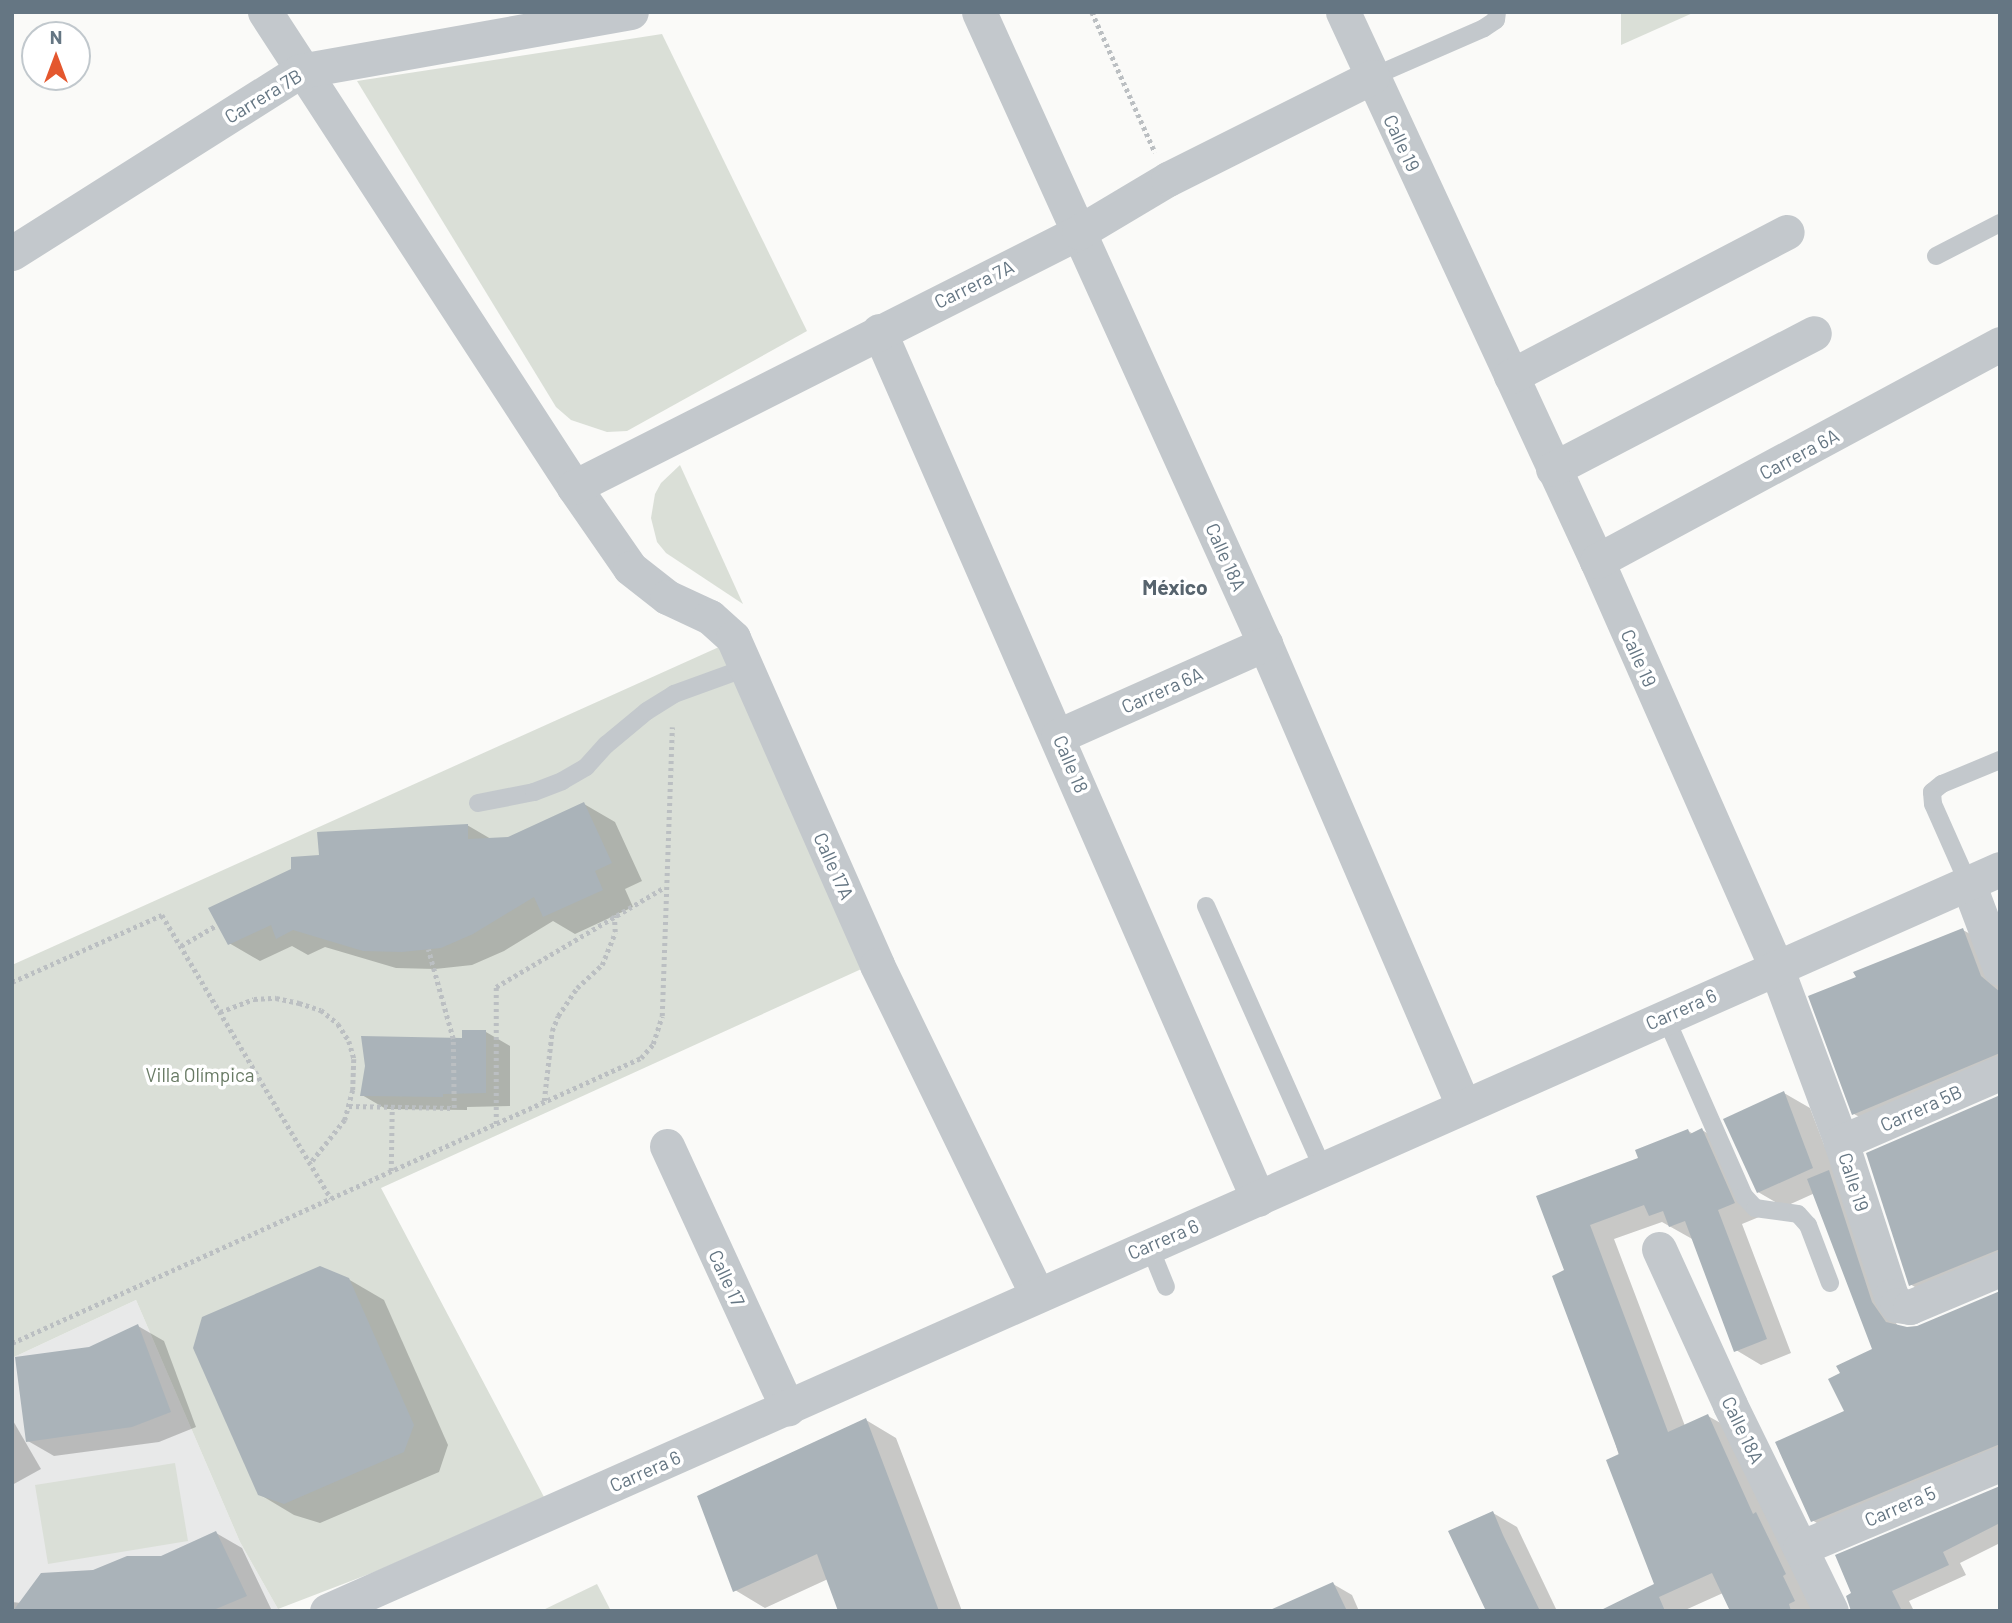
<!DOCTYPE html>
<html>
<head>
<meta charset="utf-8">
<style>
	body { margin:0 }
	#map { position:relative; width:2012px; height:1623px; overflow:hidden; background:#fafaf8; font-family:Barlow,sans-serif }
	div>[style] { position:absolute }
	[style*='--x'] { left:calc(var(--x)*1px); top:calc(var(--y)*1px); width:calc(var(--w)*1px); rotate:calc(var(--a)*1deg) }
	.built>* { inset:0; background:#e8e9e9 }
	.green>* { inset:0; background:#dadfd7 }
	.shadow>* { inset:0; background:#0003 }
	.building>* { inset:0; background:#aab3b9 }
	.path>* { height:4.5px; margin-top:-2.25px; transform-origin:0; background:repeating-linear-gradient(90deg,#bbbfc2 0 3.5px,transparent 0 7px) }
	.lane>* { height:18px; margin:-9px; padding:0 9px; transform-origin:9px; border-radius:9px; background:#c3c8cc }
	.street>* { height:35px; margin:-17.5px; padding:0 17.5px; transform-origin:17.5px; border-radius:17.5px; background:#c3c8cc }
	span { translate:-50% -50%; white-space:nowrap; text-align:center; line-height:1.15; -webkit-text-stroke:7px #fff; paint-order:stroke }
	.street-label { font-size:19px; color:#657683 }
	.park-label { font-size:19px; color:#687a64 }
	.neighbourhood-label { font-size:21px; color:#57646e; font-weight:700 }
	.frame { position:absolute; inset:0; border:14px solid #657683; pointer-events:none }
	.north { position:absolute; left:21px; top:21px; width:70px; height:70px; box-sizing:border-box; background:#fff; border:2px solid #c1c8cd; border-radius:50%; rotate:0deg; font-size:19px; font-weight:700; line-height:28px; text-align:center; color:#657683 }
	.north::after { content:''; display:block; margin:auto; width:24px; height:32px; background:#e4572e; clip-path:polygon(50% 0,100% 100%,50% 72%,0 100%) }
</style>
</head>
<body>
<div id="map">
	<div class="built">
		<div style="clip-path:polygon(136px 1300px,240px 1542px,278px 1609px,12px 1611px,12px 1358px)"></div>
	</div>
	<div class="green">
		<div style="clip-path:polygon(1621px 12px,1695px 12px,1621px 45px)"></div>
		<div style="clip-path:polygon(662px 34px,807px 331px,627px 431px,607px 432px,571px 420px,556px 407px,357px 81px)"></div>
		<div style="clip-path:polygon(680px 465px,743px 604px,666px 553px,657px 542px,651px 518px,655px 494px,661px 483px)"></div>
		<div style="clip-path:polygon(719px 647px,868px 966px,381px 1188px,544px 1497px,377px 1571px,278px 1609px,240px 1542px,136px 1300px,12px 1358px,12px 965px)"></div>
		<div style="clip-path:polygon(175px 1463px,188px 1541px,48px 1564px,35px 1485px)"></div>
		<div style="clip-path:polygon(597px 1584px,611px 1611px,541px 1611px)"></div>
	</div>
	<div class="shadow">
		<div style="clip-path:polygon(584px 804px,615px 822px,642px 881px,625px 889px,633px 907px,575px 934px,553px 921px,504px 951px,472px 965px,435px 969px,396px 968px,325px 947px,308px 955px,292px 946px,260px 961px,229px 943px,321px 857px,467px 825px,491px 839px,508px 838px)"></div>
		<div style="clip-path:polygon(1963px 930px,1981px 940px,2000px 984px,2000px 1069px,1872px 1124px,1854px 1114px)"></div>
		<div style="clip-path:polygon(463px 1032px,486px 1032px,510px 1046px,510px 1106px,467px 1107px,467px 1110px,386px 1109px,362px 1095px,366px 1066px,463px 1039px)"></div>
		<div style="clip-path:polygon(1784px 1093px,1810px 1108px,1889px 1314px,1899px 1327px,1918px 1327px,2000px 1293px,2000px 1460px,1830px 1531px,1812px 1520px,1847px 1411px,1874px 1350px,1815px 1193px,1784px 1207px,1758px 1192px)"></div>
		<div style="clip-path:polygon(2000px 1097px,2000px 1267px,1928px 1295px,1910px 1284px,1868px 1154px)"></div>
		<div style="clip-path:polygon(1687px 1130px,1693px 1134px,1702px 1130px,1727px 1145px,1759px 1217px,1742px 1224px,1791px 1353px,1761px 1365px,1736px 1350px,1694px 1240px,1662px 1222px,1614px 1239px,1685px 1426px,1708px 1416px,1733px 1430px,1816px 1611px,1736px 1611px,1723px 1593px,1683px 1611px,1627px 1611px,1656px 1585px,1566px 1271px,1538px 1197px,1640px 1159px)"></div>
		<div style="clip-path:polygon(348px 1279px,384px 1300px,448px 1445px,439px 1472px,320px 1523px,294px 1515px,259px 1494px)"></div>
		<div style="clip-path:polygon(138px 1326px,164px 1341px,196px 1427px,159px 1442px,54px 1456px,28px 1441px,90px 1348px)"></div>
		<div style="clip-path:polygon(12px 1419px,41px 1469px,12px 1485px)"></div>
		<div style="clip-path:polygon(866px 1420px,896px 1438px,962px 1611px,840px 1611px,828px 1579px,765px 1608px,735px 1590px)"></div>
		<div style="clip-path:polygon(2000px 1488px,2000px 1543px,1960px 1563px,1966px 1575px,1909px 1601px,1914px 1611px,1853px 1611px)"></div>
		<div style="clip-path:polygon(1493px 1513px,1517px 1527px,1557px 1611px,1488px 1611px)"></div>
		<div style="clip-path:polygon(216px 1533px,242px 1548px,272px 1611px,12px 1611px,12px 1602px,21px 1603px,93px 1572px,161px 1558px)"></div>
		<div style="clip-path:polygon(1333px 1584px,1352px 1595px,1359px 1611px,1316px 1611px)"></div>
	</div>
	<div class="building">
		<div style="clip-path:polygon(584px 802px,612px 863px,595px 871px,603px 890px,543px 917px,534px 897px,473px 934px,441px 948px,402px 952px,363px 951px,293px 930px,276px 939px,271px 925px,228px 945px,208px 908px,291px 869px,291px 857px,319px 855px,317px 832px,468px 824px,468px 839px,508px 837px)"></div>
		<div style="clip-path:polygon(1963px 928px,1981px 976px,2000px 992px,2000px 1053px,1852px 1115px,1808px 996px,1856px 977px,1853px 972px)"></div>
		<div style="clip-path:polygon(462px 1030px,486px 1030px,486px 1093px,443px 1094px,443px 1097px,360px 1096px,365px 1066px,361px 1036px,462px 1038px)"></div>
		<div style="clip-path:polygon(1784px 1091px,1813px 1168px,1757px 1193px,1723px 1119px)"></div>
		<div style="clip-path:polygon(1998px 1096px,2000px 1249px,1909px 1286px,1866px 1153px)"></div>
		<div style="clip-path:polygon(1702px 1128px,1735px 1203px,1718px 1210px,1767px 1339px,1734px 1352px,1685px 1221px,1669px 1227px,1663px 1211px,1649px 1216px,1644px 1205px,1590px 1225px,1668px 1432px,1708px 1414px,1753px 1514px,1756px 1512px,1786px 1574px,1783px 1576px,1795px 1601px,1789px 1604px,1791px 1611px,1730px 1611px,1712px 1573px,1659px 1597px,1665px 1611px,1599px 1611px,1654px 1584px,1606px 1460px,1619px 1454px,1552px 1276px,1564px 1270px,1536px 1196px,1638px 1158px,1635px 1150px,1688px 1129px,1690px 1134px)"></div>
		<div style="clip-path:polygon(1829px 1170px,1872px 1302px,1886px 1322px,1907px 1327px,1917px 1326px,2000px 1291px,2000px 1444px,1811px 1522px,1775px 1442px,1844px 1411px,1828px 1379px,1840px 1373px,1836px 1366px,1872px 1349px,1807px 1179px)"></div>
		<div style="clip-path:polygon(320px 1266px,349px 1278px,414px 1425px,404px 1452px,284px 1504px,258px 1495px,193px 1348px,202px 1317px)"></div>
		<div style="clip-path:polygon(138px 1324px,171px 1412px,132px 1427px,26px 1442px,15px 1357px,89px 1347px)"></div>
		<div style="clip-path:polygon(866px 1418px,939px 1611px,838px 1611px,817px 1554px,733px 1592px,697px 1496px)"></div>
		<div style="clip-path:polygon(2000px 1486px,2000px 1523px,1943px 1552px,1949px 1565px,1892px 1591px,1902px 1611px,1851px 1611px,1846px 1596px,1851px 1593px,1835px 1555px)"></div>
		<div style="clip-path:polygon(1493px 1511px,1503px 1535px,1540px 1611px,1486px 1611px,1466px 1569px,1448px 1531px)"></div>
		<div style="clip-path:polygon(216px 1531px,247px 1596px,211px 1611px,13px 1611px,41px 1573px,93px 1570px,127px 1556px,161px 1556px)"></div>
		<div style="clip-path:polygon(1333px 1582px,1347px 1611px,1268px 1611px)"></div>
	</div>
	<div class="path">
		<div style="--x:1092;--y:12;--w:154;--a:65.8"></div>
		<div style="--x:181;--y:946;--w:42;--a:-30.3"></div>
		<div style="--x:12;--y:982;--w:164;--a:-24.1"></div>
		<div style="--x:162;--y:915;--w:330;--a:59.2"></div>
		<div style="--x:220;--y:1012;--w:36;--a:-21"></div>
		<div style="--x:254;--y:999;--w:22;--a:-3"></div>
		<div style="--x:276;--y:998;--w:24;--a:12"></div>
		<div style="--x:299;--y:1003;--w:23;--a:18"></div>
		<div style="--x:321;--y:1010;--w:22;--a:39"></div>
		<div style="--x:338;--y:1024;--w:20;--a:57"></div>
		<div style="--x:349;--y:1041;--w:19;--a:74"></div>
		<div style="--x:354;--y:1059;--w:31;--a:92"></div>
		<div style="--x:353;--y:1090;--w:31;--a:105"></div>
		<div style="--x:345;--y:1120;--w:56;--a:128.5"></div>
		<div style="--x:544;--y:1101;--w:70;--a:-83.5"></div>
		<div style="--x:552;--y:1031;--w:16;--a:-68"></div>
		<div style="--x:558;--y:1016;--w:34;--a:-56"></div>
		<div style="--x:577;--y:988;--w:34;--a:-43"></div>
		<div style="--x:602;--y:965;--w:35;--a:-68"></div>
		<div style="--x:615;--y:932;--w:17;--a:-93"></div>
		<div style="--x:349;--y:1106;--w:105;--a:1.1"></div>
		<div style="--x:454;--y:1108;--w:69;--a:-90.8"></div>
		<div style="--x:453;--y:1039;--w:93;--a:-105.5"></div>
		<div style="--x:496;--y:1124;--w:137;--a:-90"></div>
		<div style="--x:496;--y:987;--w:196;--a:-30.6"></div>
		<div style="--x:391;--y:1171;--w:64;--a:-89.1"></div>
		<div style="--x:12;--y:1343;--w:691;--a:-24.38"></div>
		<div style="--x:641;--y:1058;--w:18;--a:-49"></div>
		<div style="--x:653;--y:1044;--w:29;--a:-72"></div>
		<div style="--x:662;--y:1016;--w:289;--a:-88"></div>
	</div>
	<div class="lane">
		<div style="--x:1372;--y:77;--w:122;--a:-23.6"></div>
		<div style="--x:1484;--y:28;--w:14;--a:-34"></div>
		<div style="--x:1496;--y:20;--w:8;--a:-83"></div>
		<div style="--x:1936;--y:256;--w:72;--a:-27.3"></div>
		<div style="--x:478;--y:803;--w:57;--a:-11.1"></div>
		<div style="--x:534;--y:792;--w:30;--a:-21"></div>
		<div style="--x:562;--y:781;--w:28;--a:-30"></div>
		<div style="--x:586;--y:767;--w:30;--a:-48"></div>
		<div style="--x:606;--y:745;--w:53;--a:-39.7"></div>
		<div style="--x:647;--y:711;--w:32;--a:-32"></div>
		<div style="--x:674;--y:694;--w:77;--a:-19.9"></div>
		<div style="--x:1968;--y:883;--w:86;--a:-113.9"></div>
		<div style="--x:1933;--y:804;--w:12;--a:-95"></div>
		<div style="--x:1932;--y:792;--w:13;--a:-39"></div>
		<div style="--x:1942;--y:784;--w:63;--a:-22.5"></div>
		<div style="--x:1206;--y:906;--w:288;--a:66"></div>
		<div style="--x:1665;--y:1016;--w:197;--a:66.3"></div>
		<div style="--x:1744;--y:1196;--w:16;--a:47"></div>
		<div style="--x:1755;--y:1208;--w:43;--a:7.9"></div>
		<div style="--x:1798;--y:1214;--w:15;--a:48"></div>
		<div style="--x:1808;--y:1225;--w:62;--a:69.2"></div>
		<div style="--x:1149;--y:1245;--w:45;--a:68"></div>
	</div>
	<div class="street">
		<div style="--x:265;--y:12;--w:567;--a:56.95"></div>
		<div style="--x:574;--y:487;--w:98;--a:55.3"></div>
		<div style="--x:630;--y:568;--w:47;--a:38.1"></div>
		<div style="--x:667;--y:597;--w:47;--a:24.9"></div>
		<div style="--x:710;--y:617;--w:31;--a:42"></div>
		<div style="--x:733;--y:638;--w:357;--a:66.2"></div>
		<div style="--x:877;--y:965;--w:367;--a:64.1"></div>
		<div style="--x:979;--y:12;--w:694;--a:65.65"></div>
		<div style="--x:1265;--y:644;--w:502;--a:66.76"></div>
		<div style="--x:1343;--y:12;--w:605;--a:65.17"></div>
		<div style="--x:1597;--y:561;--w:444;--a:66.2"></div>
		<div style="--x:1776;--y:967;--w:187;--a:69.6"></div>
		<div style="--x:1841;--y:1142;--w:162;--a:72"></div>
		<div style="--x:1891;--y:1296;--w:11;--a:56"></div>
		<div style="--x:1897;--y:1305;--w:13;--a:9"></div>
		<div style="--x:1910;--y:1307;--w:98;--a:-22.9"></div>
		<div style="--x:12;--y:253;--w:341;--a:-32.3"></div>
		<div style="--x:300;--y:71;--w:336;--a:-10.1"></div>
		<div style="--x:879;--y:331;--w:947;--a:66.41"></div>
		<div style="--x:1511;--y:376;--w:311;--a:-27.6"></div>
		<div style="--x:1553;--y:469;--w:294;--a:-27.5"></div>
		<div style="--x:574;--y:487;--w:566;--a:-26.79"></div>
		<div style="--x:1079;--y:232;--w:104;--a:-30.8"></div>
		<div style="--x:1168;--y:179;--w:228;--a:-26.6"></div>
		<div style="--x:1597;--y:561;--w:458;--a:-28.3"></div>
		<div style="--x:1058;--y:736;--w:227;--a:-24"></div>
		<div style="--x:1968;--y:883;--w:91;--a:69.4"></div>
		<div style="--x:1841;--y:1142;--w:173;--a:-23.5"></div>
		<div style="--x:667;--y:1146;--w:289;--a:65.3"></div>
		<div style="--x:1659;--y:1249;--w:171;--a:65.5"></div>
		<div style="--x:1730;--y:1405;--w:229;--a:63.9"></div>
		<div style="--x:1800;--y:1548;--w:217;--a:-22.8"></div>
		<div style="--x:327;--y:1611;--w:1830;--a:-23.92"></div>
	</div>
	<div class="street-label">
		<span style="left:263px;top:96px;rotate:-31deg">Carrera 7B</span>
		<span style="left:1402px;top:143px;rotate:65deg">Calle 19</span>
		<span style="left:974px;top:284px;rotate:-26deg">Carrera 7A</span>
		<span style="left:1799px;top:454px;rotate:-28deg">Carrera 6A</span>
		<span style="left:1226px;top:557px;rotate:66deg">Calle 18A</span>
		<span style="left:1639px;top:658px;rotate:66deg">Calle 19</span>
		<span style="left:1162px;top:690px;rotate:-24deg">Carrera 6A</span>
		<span style="left:1071px;top:764px;rotate:67deg">Calle 18</span>
		<span style="left:834px;top:866px;rotate:66deg">Calle 17A</span>
		<span style="left:1681px;top:1009px;rotate:-24deg">Carrera 6</span>
		<span style="left:1921px;top:1108px;rotate:-24deg">Carrera 5B</span>
		<span style="left:1854px;top:1182px;rotate:72deg">Calle 19</span>
		<span style="left:1163px;top:1239px;rotate:-23deg">Carrera 6</span>
		<span style="left:727px;top:1278px;rotate:65deg">Calle 17</span>
		<span style="left:1743px;top:1430px;rotate:64deg">Calle 18A</span>
		<span style="left:645px;top:1471px;rotate:-24deg">Carrera 6</span>
		<span style="left:1900px;top:1506px;rotate:-23deg">Carrera 5</span>
	</div>
	<div class="park-label">
		<span style="left:200px;top:1075px">Villa Olímpica</span>
	</div>
	<div class="neighbourhood-label">
		<span style="left:1175px;top:587px">México</span>
	</div>
	<div class="frame"></div>
	<div class="north">N</div>
</div>
</body>
</html>
